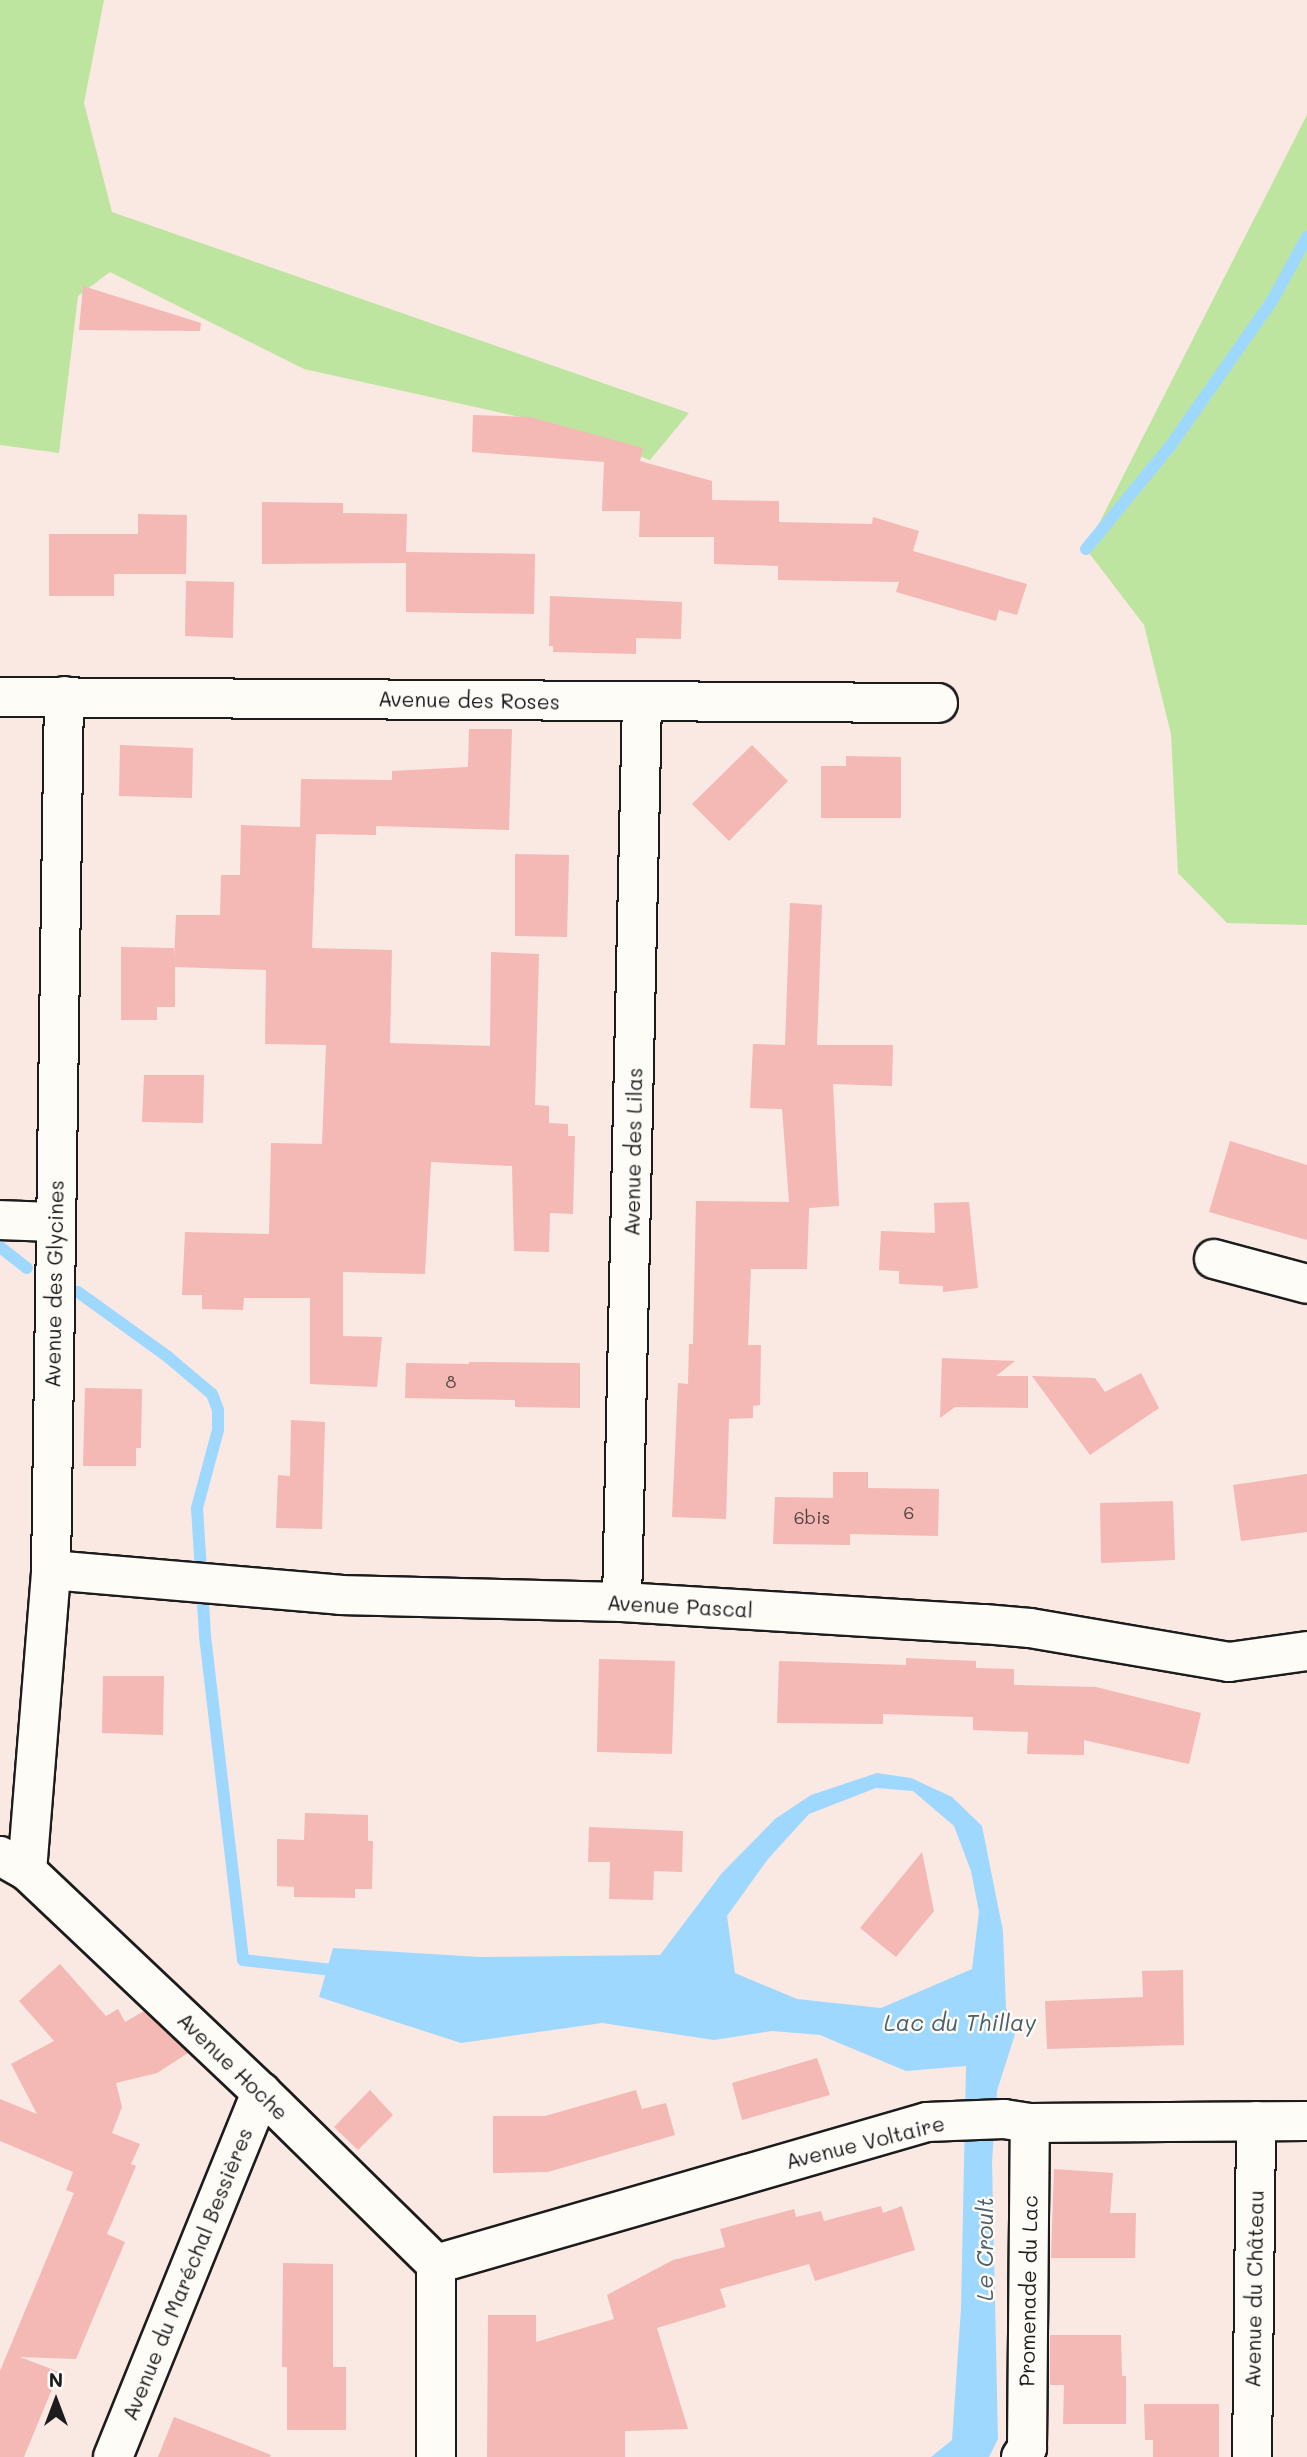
<!DOCTYPE html>
<html>
<head>
<meta charset="utf-8">
<style>
	body { margin:0 }
	#map { position:relative; width:1307px; height:2457px; overflow:hidden; background:#fae8e3; font-family:Mali,sans-serif }
	div>[style] { position:absolute }
	[style*='--x'] { left:calc(var(--x)*1px); top:calc(var(--y)*1px); width:calc(var(--w)*1px); rotate:calc(var(--a)*1deg) }
	.green>* { inset:0; background:#bde5a0 }
	.water>* { inset:0; background:#9ed8fe }
	.stream>* { height:12px; margin:-6px; padding:0 6px; transform-origin:6px; border-radius:6px; background:#9ed8fe }
	.building>* { inset:0; background:#f4b8b5 }
	.roads { filter:drop-shadow(2px 0 #1c1c1c) drop-shadow(-2px 0 #1c1c1c) drop-shadow(0 2px #1c1c1c) drop-shadow(0 -2px #1c1c1c) }
	.minor>* { height:38px; margin:-19px; padding:0 19px; transform-origin:19px; border-radius:19px; background:#fdfcf7 }
	span { translate:-50% -50%; white-space:nowrap; text-align:center; line-height:1.15; -webkit-text-stroke:5px #fdfcf7; paint-order:stroke }
	.number-label { font-size:18px; color:#524342 }
	.number-label span { -webkit-text-stroke-width:0 }
	.street-label { font-size:21px; color:#1c1c1c }
	.water-label { font-size:23px; color:#4a5e6b; font-style:italic }
	.north { position:absolute; left:21px; top:2366px; width:70px; height:70px; -webkit-text-stroke:5px #fdfcf7; paint-order:stroke; rotate:0deg; font-size:19px; font-weight:700; line-height:28px; text-align:center; color:#1c1c1c }
	.north::after { content:''; display:block; margin:auto; width:24px; height:32px; background:#1c1c1c; clip-path:polygon(50% 0,100% 100%,50% 72%,0 100%) }
</style>
</head>
<body>
<div id="map">
	<div class="green">
		<div style="clip-path:polygon(0 0,104px 0,84px 103px,112px 212px,689px 413px,650px 460px,552px 424px,304px 369px,110px 272px,78px 296px,59px 453px,0 445px)"></div>
		<div style="clip-path:polygon(1307px 115px,1307px 925px,1227px 923px,1178px 873px,1171px 734px,1144px 625px,1086px 549px)"></div>
	</div>
	<div class="water">
		<div style="clip-path:polygon(evenodd,877px 1773px,911px 1778px,952px 1797px,982px 1826px,1003px 1931px,1006px 2008px,1016px 2031px,997px 2091px,992px 2162px,998px 2439px,989px 2457px,931px 2457px,952px 2440px,961px 2309px,966px 2066px,906px 2071px,820px 2035px,772px 2031px,714px 2040px,602px 2023px,461px 2043px,319px 1997px,333px 1948px,480px 1957px,660px 1955px,722px 1873px,775px 1819px,811px 1795px,877px 1773px,876px 1788px,913px 1791px,954px 1826px,971px 1871px,979px 1912px,972px 1969px,881px 2008px,797px 1999px,735px 1973px,727px 1916px,768px 1859px,809px 1814px,876px 1788px)"></div>
	</div>
	<div class="stream">
		<div style="--x:1086;--y:549;--w:134;--a:-50.7"></div>
		<div style="--x:1171;--y:445;--w:176;--a:-55"></div>
		<div style="--x:1272;--y:301;--w:73;--a:-61.3"></div>
		<div style="--x:0;--y:1247;--w:34;--a:38"></div>
		<div style="--x:78;--y:1292;--w:111;--a:35.8"></div>
		<div style="--x:168;--y:1357;--w:57;--a:40.1"></div>
		<div style="--x:212;--y:1394;--w:17;--a:69"></div>
		<div style="--x:218;--y:1410;--w:20;--a:90"></div>
		<div style="--x:218;--y:1430;--w:81;--a:105.1"></div>
		<div style="--x:197;--y:1508;--w:128;--a:86.4"></div>
		<div style="--x:205;--y:1636;--w:326;--a:83.3"></div>
		<div style="--x:243;--y:1960;--w:99;--a:6.4"></div>
	</div>
	<div class="building">
		<div style="clip-path:polygon(83px 286px,201px 323px,200px 331px,79px 330px)"></div>
		<div style="clip-path:polygon(473px 415px,530px 417px,643px 448px,640px 461px,712px 481px,712px 500px,779px 501px,779px 522px,872px 524px,873px 517px,919px 531px,913px 551px,1027px 584px,1017px 615px,999px 610px,996px 621px,896px 592px,899px 582px,778px 580px,778px 566px,714px 564px,714px 537px,639px 537px,640px 511px,602px 511px,604px 462px,472px 452px)"></div>
		<div style="clip-path:polygon(262px 502px,343px 503px,343px 513px,407px 514px,406px 552px,535px 554px,534px 614px,406px 612px,406px 563px,262px 564px)"></div>
		<div style="clip-path:polygon(138px 514px,187px 515px,186px 574px,114px 574px,114px 596px,49px 596px,49px 534px,138px 534px)"></div>
		<div style="clip-path:polygon(186px 581px,234px 582px,233px 638px,185px 636px)"></div>
		<div style="clip-path:polygon(550px 596px,682px 602px,681px 639px,636px 638px,636px 654px,553px 652px,553px 646px,549px 646px)"></div>
		<div style="clip-path:polygon(469px 729px,512px 729px,509px 830px,376px 826px,376px 835px,316px 834px,312px 948px,392px 950px,390px 1043px,490px 1046px,491px 952px,539px 954px,535px 1105px,549px 1106px,549px 1123px,568px 1124px,568px 1136px,575px 1136px,573px 1214px,550px 1213px,549px 1252px,514px 1251px,512px 1166px,431px 1162px,425px 1274px,343px 1272px,343px 1336px,382px 1337px,377px 1387px,310px 1384px,310px 1298px,244px 1298px,243px 1310px,202px 1309px,202px 1295px,182px 1295px,185px 1232px,269px 1234px,271px 1143px,322px 1144px,326px 1045px,265px 1044px,266px 970px,175px 967px,175px 1007px,157px 1007px,157px 1020px,121px 1020px,121px 947px,174px 948px,174px 960px,176px 915px,220px 915px,221px 875px,240px 875px,241px 825px,300px 827px,301px 779px,392px 780px,392px 771px,468px 767px)"></div>
		<div style="clip-path:polygon(120px 745px,193px 748px,192px 798px,119px 796px)"></div>
		<div style="clip-path:polygon(752px 745px,788px 781px,729px 841px,692px 804px)"></div>
		<div style="clip-path:polygon(846px 756px,901px 757px,901px 818px,821px 818px,821px 766px,846px 766px)"></div>
		<div style="clip-path:polygon(515px 854px,569px 855px,567px 937px,515px 936px)"></div>
		<div style="clip-path:polygon(790px 903px,822px 905px,817px 1045px,893px 1045px,892px 1086px,833px 1084px,839px 1206px,809px 1208px,807px 1269px,751px 1269px,748px 1345px,761px 1345px,760px 1405px,753px 1406px,753px 1418px,729px 1419px,726px 1519px,672px 1517px,678px 1383px,688px 1384px,689px 1344px,693px 1344px,696px 1201px,789px 1202px,782px 1109px,750px 1108px,753px 1044px,785px 1045px)"></div>
		<div style="clip-path:polygon(144px 1075px,204px 1075px,203px 1123px,142px 1122px)"></div>
		<div style="clip-path:polygon(1230px 1141px,1307px 1165px,1307px 1240px,1209px 1212px)"></div>
		<div style="clip-path:polygon(969px 1202px,978px 1288px,943px 1292px,943px 1286px,899px 1284px,899px 1271px,879px 1270px,881px 1231px,935px 1233px,934px 1203px)"></div>
		<div style="clip-path:polygon(942px 1358px,1015px 1361px,996px 1376px,1028px 1376px,1028px 1408px,955px 1407px,940px 1418px)"></div>
		<div style="clip-path:polygon(469px 1362px,580px 1363px,580px 1408px,515px 1407px,515px 1400px,405px 1398px,406px 1363px,469px 1364px)"></div>
		<div style="clip-path:polygon(1141px 1373px,1159px 1408px,1090px 1455px,1032px 1376px,1095px 1378px,1105px 1392px)"></div>
		<div style="clip-path:polygon(85px 1388px,142px 1389px,141px 1448px,136px 1448px,136px 1466px,83px 1466px)"></div>
		<div style="clip-path:polygon(291px 1420px,325px 1422px,322px 1529px,276px 1528px,278px 1475px,290px 1476px)"></div>
		<div style="clip-path:polygon(833px 1472px,868px 1472px,868px 1488px,939px 1489px,938px 1536px,850px 1534px,850px 1545px,773px 1544px,775px 1497px,833px 1498px)"></div>
		<div style="clip-path:polygon(1307px 1474px,1307px 1532px,1241px 1541px,1233px 1485px)"></div>
		<div style="clip-path:polygon(1173px 1501px,1175px 1560px,1101px 1563px,1100px 1503px)"></div>
		<div style="clip-path:polygon(906px 1658px,976px 1661px,976px 1668px,1014px 1669px,1014px 1685px,1096px 1687px,1201px 1713px,1189px 1764px,1084px 1740px,1084px 1755px,1027px 1754px,1028px 1732px,973px 1730px,973px 1717px,883px 1714px,883px 1724px,777px 1723px,779px 1661px,906px 1665px)"></div>
		<div style="clip-path:polygon(599px 1659px,675px 1661px,672px 1754px,597px 1752px)"></div>
		<div style="clip-path:polygon(103px 1676px,164px 1676px,163px 1735px,102px 1733px)"></div>
		<div style="clip-path:polygon(305px 1813px,368px 1815px,368px 1841px,373px 1841px,372px 1889px,355px 1889px,355px 1898px,294px 1897px,294px 1887px,277px 1886px,277px 1839px,304px 1840px)"></div>
		<div style="clip-path:polygon(589px 1827px,683px 1831px,682px 1872px,654px 1871px,653px 1900px,609px 1899px,610px 1862px,588px 1862px)"></div>
		<div style="clip-path:polygon(922px 1852px,934px 1911px,896px 1957px,860px 1928px)"></div>
		<div style="clip-path:polygon(60px 1964px,106px 2016px,118px 2009px,125px 2022px,144px 2011px,188px 2053px,157px 2073px,116px 2083px,122px 2107px,112px 2133px,140px 2144px,131px 2164px,136px 2166px,107px 2234px,125px 2242px,76px 2359px,20px 2357px,59px 2372px,24px 2457px,0 2457px,0 2371px,74px 2193px,66px 2190px,73px 2172px,0 2141px,0 2099px,37px 2114px,11px 2064px,54px 2041px,19px 2001px)"></div>
		<div style="clip-path:polygon(1183px 1970px,1184px 2045px,1047px 2049px,1045px 2001px,1143px 1997px,1142px 1971px)"></div>
		<div style="clip-path:polygon(817px 2058px,830px 2095px,742px 2120px,732px 2083px)"></div>
		<div style="clip-path:polygon(370px 2090px,393px 2115px,358px 2150px,334px 2127px)"></div>
		<div style="clip-path:polygon(636px 2090px,642px 2109px,666px 2103px,675px 2135px,548px 2172px,493px 2173px,493px 2116px,545px 2116px)"></div>
		<div style="clip-path:polygon(1054px 2169px,1113px 2173px,1110px 2213px,1136px 2213px,1135px 2258px,1051px 2258px)"></div>
		<div style="clip-path:polygon(881px 2206px,883px 2213px,902px 2206px,915px 2250px,815px 2281px,809px 2264px,720px 2289px,726px 2307px,657px 2328px,688px 2429px,625px 2431px,625px 2457px,487px 2457px,488px 2315px,536px 2315px,536px 2342px,614px 2319px,607px 2295px,673px 2260px,725px 2247px,720px 2229px,794px 2209px,796px 2217px,821px 2211px,824px 2221px)"></div>
		<div style="clip-path:polygon(283px 2263px,333px 2264px,333px 2367px,346px 2367px,346px 2430px,287px 2430px,287px 2367px,282px 2367px)"></div>
		<div style="clip-path:polygon(1050px 2335px,1121px 2335px,1122px 2376px,1126px 2376px,1126px 2424px,1063px 2424px,1064px 2385px,1050px 2385px)"></div>
		<div style="clip-path:polygon(1144px 2404px,1219px 2404px,1219px 2457px,1153px 2457px,1153px 2440px,1145px 2440px)"></div>
		<div style="clip-path:polygon(174px 2417px,271px 2455px,270px 2457px,158px 2457px)"></div>
	</div>
	<div class="roads">
		<div class="minor">
			<div style="--x:0;--y:697;--w:938;--a:0.37"></div>
			<div style="--x:0;--y:1220;--w:55;--a:2.1"></div>
			<div style="--x:1214;--y:1259;--w:96;--a:15"></div>
			<div style="--x:51;--y:1570;--w:290;--a:4.9"></div>
			<div style="--x:340;--y:1595;--w:282;--a:1.4"></div>
			<div style="--x:622;--y:1602;--w:363;--a:3.5"></div>
			<div style="--x:984;--y:1624;--w:46;--a:5"></div>
			<div style="--x:1030;--y:1628;--w:202;--a:9.7"></div>
			<div style="--x:1229;--y:1662;--w:79;--a:-8"></div>
			<div style="--x:622;--y:1602;--w:900;--a:-88.73"></div>
			<div style="--x:0;--y:1856;--w:31;--a:29"></div>
			<div style="--x:27;--y:1871;--w:322;--a:43.4"></div>
			<div style="--x:261;--y:2092;--w:245;--a:44.5"></div>
			<div style="--x:27;--y:1871;--w:302;--a:-85.4"></div>
			<div style="--x:51;--y:1570;--w:874;--a:-89.15"></div>
			<div style="--x:436;--y:2264;--w:511;--a:-16.13"></div>
			<div style="--x:927;--y:2122;--w:77;--a:-2.2"></div>
			<div style="--x:1004;--y:2119;--w:26;--a:9"></div>
			<div style="--x:1030;--y:2123;--w:277;--a:-0.4"></div>
			<div style="--x:113;--y:2457;--w:394;--a:-67.9"></div>
			<div style="--x:436;--y:2457;--w:193;--a:-90"></div>
			<div style="--x:1021;--y:2457;--w:11;--a:-56"></div>
			<div style="--x:1027;--y:2448;--w:325;--a:-89.5"></div>
			<div style="--x:1252;--y:2457;--w:336;--a:-89.3"></div>
		</div>
	</div>
	<div class="number-label">
		<span style="left:451px;top:1381px">8</span>
		<span style="left:909px;top:1512px">6</span>
		<span style="left:812px;top:1517px">6bis</span>
	</div>
	<div class="street-label">
		<span style="left:469px;top:700px;rotate:1deg">Avenue des Roses</span>
		<span style="left:633px;top:1152px;rotate:-89deg">Avenue des Lilas</span>
		<span style="left:54px;top:1284px;rotate:-89deg">Avenue des Glycines</span>
		<span style="left:680px;top:1606px;rotate:3deg">Avenue Pascal</span>
		<span style="left:233px;top:2066px;rotate:44deg">Avenue Hoche</span>
		<span style="left:865px;top:2142px;rotate:-14deg">Avenue Voltaire</span>
		<span style="left:187px;top:2274px;rotate:-68deg">Avenue du Maréchal Bessières</span>
		<span style="left:1254px;top:2289px;rotate:-89deg">Avenue du Château</span>
		<span style="left:1028px;top:2291px;rotate:-89deg">Promenade du Lac</span>
	</div>
	<div class="water-label">
		<span style="left:960px;top:2022px">Lac du Thillay</span>
		<span style="left:984px;top:2249px;rotate:-90deg">Le Croult</span>
	</div>
	<div class="north">N</div>
</div>
</body>
</html>
